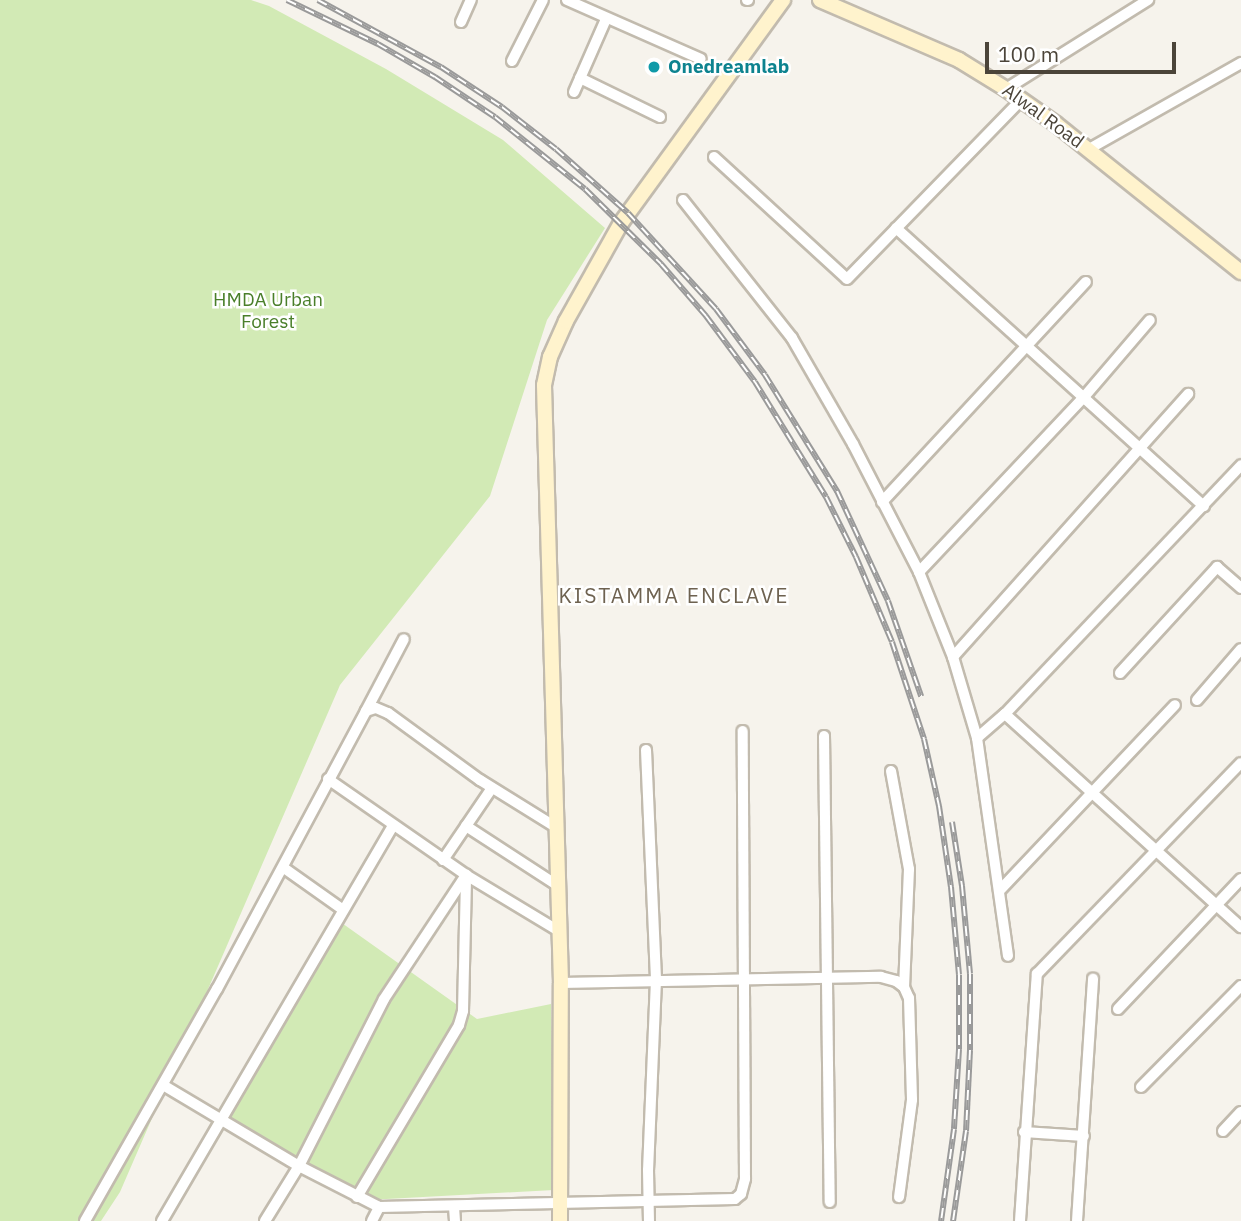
<!DOCTYPE html>
<html>
<head>
<meta charset="utf-8">
<style>
	body { margin:0 }
	#map { position:relative; width:1241px; height:1221px; overflow:hidden; background:#f6f3ec; font-family:"IBM Plex Sans",sans-serif }
	div>[style] { position:absolute }
	[style*='--x'] { left:calc(var(--x)*1px); top:calc(var(--y)*1px); width:calc(var(--w)*1px); rotate:calc(var(--a)*1deg) }
	.green>* { inset:0; background:#d2eab5 }
	.roads { filter:drop-shadow(2px 0 #c2bbae) drop-shadow(-2px 0 #c2bbae) drop-shadow(0 2px #c2bbae) drop-shadow(0 -2px #c2bbae) }
	.street>* { height:10px; margin:-5px; padding:0 5px; transform-origin:5px; border-radius:5px; background:#fff }
	.secondary>* { height:14px; margin:-7px; padding:0 7px; transform-origin:7px; border-radius:7px; background:#fff3cd }
	.rail>* { height:6px; margin-top:-3px; transform-origin:0; background:repeating-linear-gradient(90deg,#fff 0 10px,#9a9a9a 0 20px); box-sizing:border-box; border-block:2px solid #9a9a9a }
	.dots>* { width:19px; height:19px; translate:-50% -50%; box-sizing:border-box; border:4px solid #fff; border-radius:50% }
	span { translate:-50% -50%; white-space:nowrap; text-align:center; line-height:1.15; -webkit-text-stroke:5px #fff; paint-order:stroke }
	.culture-label { font-size:19px; color:#0d838f; font-weight:700 }
	.left { translate:0 -50%; text-align:left }
	.street-label { font-size:19px; color:#4b4439 }
	.park-label { font-size:19px; color:#4a7f2a }
	.neighbourhood-label { font-size:21px; color:#6e6250; letter-spacing:2px }
	.scale { position:absolute; left:985px; top:42px; width:191px; height:32px; box-sizing:border-box; border:4px solid #4b4439; border-top:0; padding-left:9px; font-size:21px; line-height:24px; white-space:nowrap; color:#4b4439; -webkit-text-stroke:5px #fff; paint-order:stroke }
</style>
</head>
<body>
<div id="map">
	<div class="green">
		<div style="clip-path:polygon(0 0,251px 0,269px 6px,386px 69px,503px 140px,605px 228px,547px 320px,490px 496px,340px 685px,120px 1192px,101px 1221px,0 1221px)"></div>
		<div style="clip-path:polygon(339px 921px,477px 1019px,551px 1004px,554px 1190px,368px 1200px,226px 1117px,247px 1086px)"></div>
	</div>
	<div class="roads">
		<div class="street">
			<div style="--x:567;--y:0;--w:146;--a:23.8"></div>
			<div style="--x:747;--y:0;--w:1;--a:0"></div>
			<div style="--x:461;--y:22;--w:24;--a:-66"></div>
			<div style="--x:512;--y:61;--w:68;--a:-63.1"></div>
			<div style="--x:580;--y:78;--w:89;--a:26"></div>
			<div style="--x:1006;--y:89;--w:168;--a:-32.1"></div>
			<div style="--x:574;--y:92;--w:80;--a:-66.3"></div>
			<div style="--x:1089;--y:149;--w:175;--a:-29.5"></div>
			<div style="--x:714;--y:157;--w:180;--a:42.5"></div>
			<div style="--x:847;--y:279;--w:251;--a:-45.8"></div>
			<div style="--x:683;--y:200;--w:176;--a:51.7"></div>
			<div style="--x:792;--y:338;--w:122;--a:60.1"></div>
			<div style="--x:853;--y:444;--w:144;--a:62.7"></div>
			<div style="--x:919;--y:572;--w:92;--a:68.2"></div>
			<div style="--x:953;--y:657;--w:84;--a:73.5"></div>
			<div style="--x:977;--y:738;--w:37;--a:-41"></div>
			<div style="--x:1005;--y:714;--w:343;--a:-46.5"></div>
			<div style="--x:896;--y:228;--w:415;--a:42.1"></div>
			<div style="--x:882;--y:502;--w:300;--a:-47.2"></div>
			<div style="--x:919;--y:572;--w:241;--a:-46.7"></div>
			<div style="--x:1084;--y:397;--w:101;--a:-49.4"></div>
			<div style="--x:953;--y:657;--w:353;--a:-48.2"></div>
			<div style="--x:1120;--y:673;--w:144;--a:-47.5"></div>
			<div style="--x:1217;--y:567;--w:32;--a:41"></div>
			<div style="--x:1197;--y:700;--w:67;--a:-49.2"></div>
			<div style="--x:366;--y:711;--w:81;--a:-62.2"></div>
			<div style="--x:1005;--y:714;--w:318;--a:42.1"></div>
			<div style="--x:824;--y:736;--w:466;--a:89.3"></div>
			<div style="--x:977;--y:738;--w:220;--a:81.9"></div>
			<div style="--x:646;--y:750;--w:230;--a:87.5"></div>
			<div style="--x:656;--y:980;--w:190;--a:92.4"></div>
			<div style="--x:648;--y:1170;--w:51;--a:88.9"></div>
			<div style="--x:891;--y:771;--w:100;--a:79.6"></div>
			<div style="--x:909;--y:869;--w:118;--a:92.4"></div>
			<div style="--x:328;--y:779;--w:168;--a:34.8"></div>
			<div style="--x:466;--y:875;--w:106;--a:31.1"></div>
			<div style="--x:466;--y:826;--w:108;--a:33"></div>
			<div style="--x:443;--y:860;--w:87;--a:-55.8"></div>
			<div style="--x:284;--y:868;--w:71;--a:35.3"></div>
			<div style="--x:1001;--y:889;--w:253;--a:-46.6"></div>
			<div style="--x:561;--y:983;--w:320;--a:-1.1"></div>
			<div style="--x:881;--y:977;--w:16;--a:15"></div>
			<div style="--x:896;--y:981;--w:10;--a:37"></div>
			<div style="--x:904;--y:987;--w:12;--a:66"></div>
			<div style="--x:909;--y:998;--w:102;--a:88.3"></div>
			<div style="--x:912;--y:1100;--w:98;--a:97.6"></div>
			<div style="--x:1118;--y:1009;--w:179;--a:-46.6"></div>
			<div style="--x:163;--y:1085;--w:158;--a:30.8"></div>
			<div style="--x:299;--y:1166;--w:90;--a:27.1"></div>
			<div style="--x:379;--y:1207;--w:356;--a:-1.3"></div>
			<div style="--x:735;--y:1199;--w:8;--a:-40"></div>
			<div style="--x:741;--y:1194;--w:16;--a:-75"></div>
			<div style="--x:745;--y:1179;--w:448;--a:-90.3"></div>
			<div style="--x:1141;--y:1087;--w:142;--a:-45.3"></div>
			<div style="--x:1223;--y:1131;--w:26;--a:-47"></div>
			<div style="--x:1024;--y:1132;--w:60;--a:3.8"></div>
			<div style="--x:357;--y:1197;--w:200;--a:-59.3"></div>
			<div style="--x:459;--y:1025;--w:15;--a:-74"></div>
			<div style="--x:463;--y:1011;--w:136;--a:-88.7"></div>
			<div style="--x:454;--y:1207;--w:14;--a:86"></div>
			<div style="--x:85;--y:1221;--w:267;--a:-60.4"></div>
			<div style="--x:217;--y:989;--w:315;--a:-61.8"></div>
			<div style="--x:366;--y:711;--w:10;--a:-17"></div>
			<div style="--x:376;--y:708;--w:13;--a:23"></div>
			<div style="--x:388;--y:713;--w:114;--a:36.1"></div>
			<div style="--x:480;--y:780;--w:91;--a:31.9"></div>
			<div style="--x:162;--y:1221;--w:458;--a:-59.7"></div>
			<div style="--x:265;--y:1221;--w:65;--a:-58.3"></div>
			<div style="--x:299;--y:1166;--w:187;--a:-63"></div>
			<div style="--x:384;--y:999;--w:149;--a:-56.5"></div>
			<div style="--x:372;--y:1221;--w:16;--a:-63"></div>
			<div style="--x:1020;--y:1221;--w:248;--a:-86.1"></div>
			<div style="--x:1037;--y:974;--w:293;--a:-46"></div>
			<div style="--x:1077;--y:1221;--w:243;--a:-86.2"></div>
		</div>
		<div class="secondary">
			<div style="--x:820;--y:0;--w:151;--a:23.3"></div>
			<div style="--x:959;--y:60;--w:55;--a:31.7"></div>
			<div style="--x:1006;--y:89;--w:61;--a:35"></div>
			<div style="--x:1056;--y:124;--w:237;--a:38.7"></div>
			<div style="--x:560;--y:1221;--w:238;--a:-89.8"></div>
			<div style="--x:561;--y:983;--w:598;--a:-91.63"></div>
			<div style="--x:544;--y:385;--w:29;--a:-78"></div>
			<div style="--x:550;--y:357;--w:39;--a:-66"></div>
			<div style="--x:566;--y:321;--w:112;--a:-60.7"></div>
			<div style="--x:621;--y:223;--w:276;--a:-54"></div>
		</div>
	</div>
	<div class="rail">
		<div style="--x:287;--y:0;--w:101;--a:25.8"></div>
		<div style="--x:378;--y:44;--w:66;--a:30.1"></div>
		<div style="--x:435;--y:77;--w:72;--a:33.7"></div>
		<div style="--x:495;--y:117;--w:115;--a:38.7"></div>
		<div style="--x:585;--y:189;--w:107;--a:44.6"></div>
		<div style="--x:661;--y:264;--w:69;--a:49.1"></div>
		<div style="--x:706;--y:316;--w:82;--a:53.4"></div>
		<div style="--x:755;--y:382;--w:135;--a:58.3"></div>
		<div style="--x:826;--y:497;--w:67;--a:63.4"></div>
		<div style="--x:856;--y:557;--w:92;--a:67"></div>
		<div style="--x:892;--y:642;--w:102;--a:71.7"></div>
		<div style="--x:924;--y:739;--w:69;--a:77.4"></div>
		<div style="--x:939;--y:806;--w:82;--a:81.6"></div>
		<div style="--x:951;--y:887;--w:88;--a:84.8"></div>
		<div style="--x:959;--y:975;--w:74;--a:90"></div>
		<div style="--x:959;--y:1049;--w:80;--a:93.6"></div>
		<div style="--x:954;--y:1129;--w:93;--a:98"></div>
		<div style="--x:318;--y:0;--w:140;--a:28.6"></div>
		<div style="--x:441;--y:67;--w:73;--a:33.3"></div>
		<div style="--x:502;--y:107;--w:68;--a:37.9"></div>
		<div style="--x:556;--y:149;--w:96;--a:41.6"></div>
		<div style="--x:628;--y:213;--w:130;--a:47.5"></div>
		<div style="--x:716;--y:309;--w:82;--a:53.4"></div>
		<div style="--x:765;--y:375;--w:137;--a:58.2"></div>
		<div style="--x:837;--y:491;--w:121;--a:65.1"></div>
		<div style="--x:888;--y:601;--w:101;--a:70.8"></div>
		<div style="--x:952;--y:822;--w:65;--a:81.1"></div>
		<div style="--x:962;--y:886;--w:88;--a:84.8"></div>
		<div style="--x:970;--y:974;--w:76;--a:90"></div>
		<div style="--x:970;--y:1050;--w:81;--a:92.8"></div>
		<div style="--x:966;--y:1131;--w:91;--a:98.2"></div>
	</div>
	<div class="dots">
		<div style="left:654px;top:67px;background:#0f9aa8"></div>
	</div>
	<div class="culture-label">
		<span class="left" style="left:668px;top:67px">Onedreamlab</span>
	</div>
	<div class="street-label">
		<span style="left:1043px;top:116px;rotate:36deg">Alwal Road</span>
	</div>
	<div class="park-label">
		<span style="left:268px;top:311px">HMDA Urban<br>Forest</span>
	</div>
	<div class="neighbourhood-label">
		<span style="left:674px;top:595px">KISTAMMA ENCLAVE</span>
	</div>
	<div class="scale">100 m</div>
</div>
</body>
</html>
